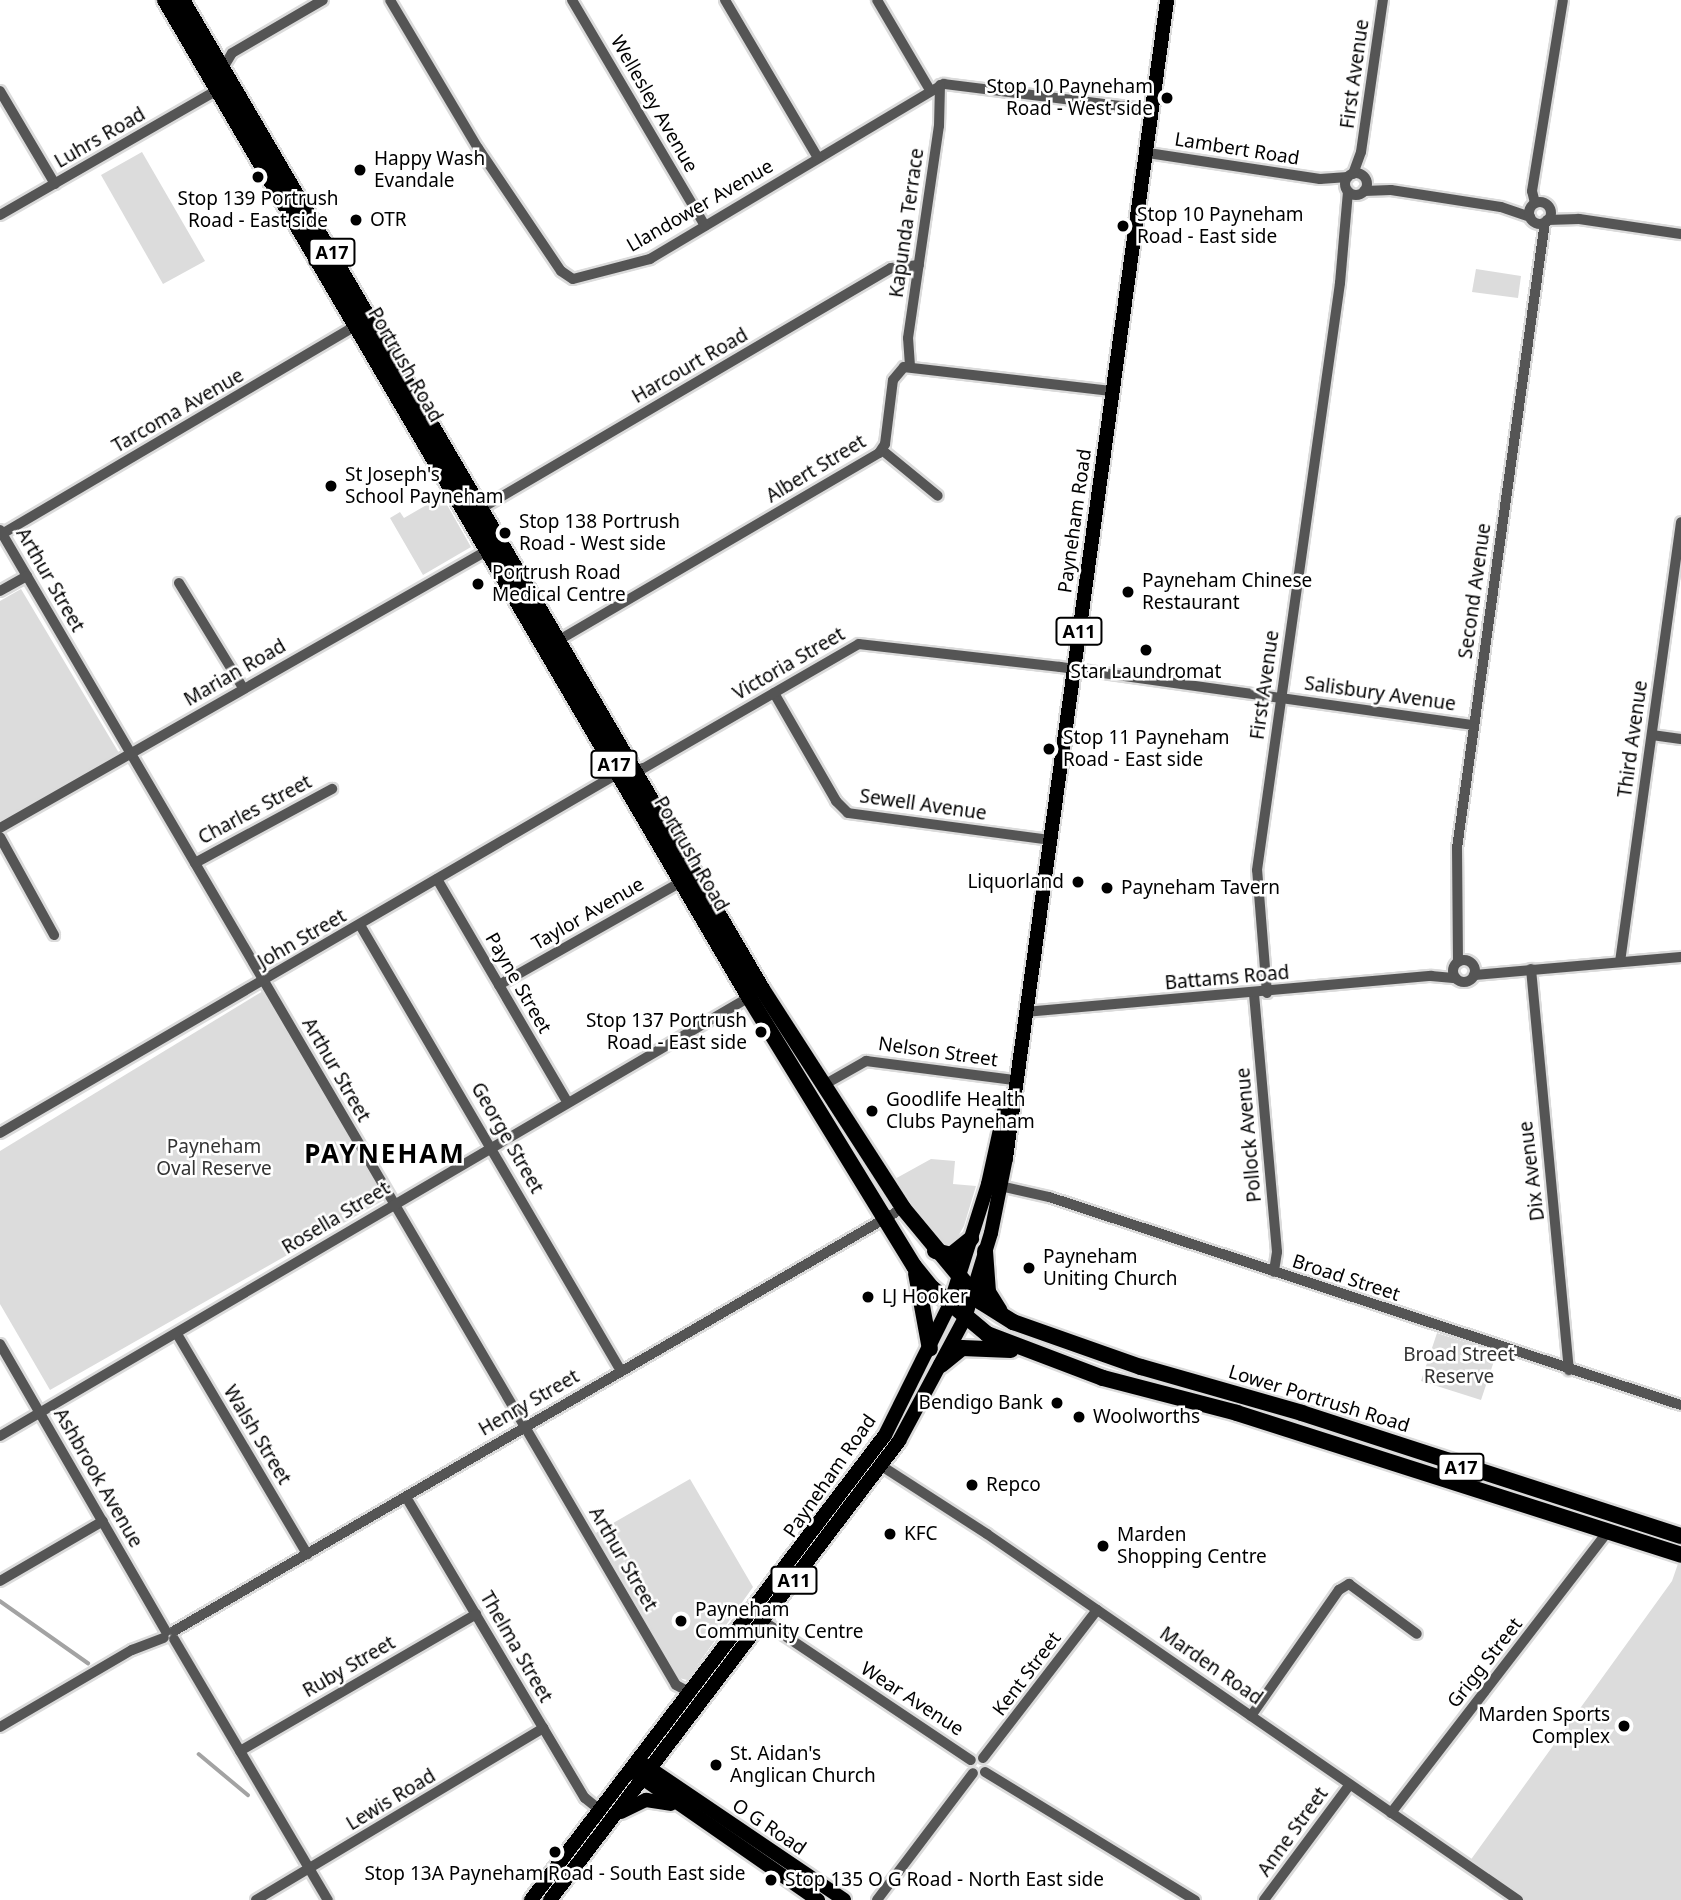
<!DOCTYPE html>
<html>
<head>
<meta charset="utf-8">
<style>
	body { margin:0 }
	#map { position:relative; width:1681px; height:1900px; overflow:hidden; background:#fff; font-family:"Noto Sans",sans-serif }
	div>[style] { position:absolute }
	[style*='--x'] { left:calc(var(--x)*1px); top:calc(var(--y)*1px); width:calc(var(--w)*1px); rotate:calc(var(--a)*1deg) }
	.green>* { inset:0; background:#dcdcdc }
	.stream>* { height:3.5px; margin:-1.75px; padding:0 1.75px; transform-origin:1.75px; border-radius:1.75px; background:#a3a3a3 }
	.roads { filter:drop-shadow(2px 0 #dbdbdb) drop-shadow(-2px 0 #dbdbdb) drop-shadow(0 2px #dbdbdb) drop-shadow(0 -2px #dbdbdb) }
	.minor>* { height:10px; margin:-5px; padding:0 5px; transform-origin:5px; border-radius:5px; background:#555 }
	.minor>.ring { margin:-5px; padding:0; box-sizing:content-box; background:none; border:10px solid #555; border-radius:50% }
	.major>* { height:14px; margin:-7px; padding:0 7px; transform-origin:7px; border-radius:7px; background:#000 }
	.highway>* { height:16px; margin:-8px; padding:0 8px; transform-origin:8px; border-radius:8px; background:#000 }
	.dots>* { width:19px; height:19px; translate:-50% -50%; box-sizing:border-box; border:4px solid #fff; border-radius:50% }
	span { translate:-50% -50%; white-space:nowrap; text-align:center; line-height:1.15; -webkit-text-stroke:5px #fff; paint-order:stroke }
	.shield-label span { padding:2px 5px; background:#fff; border:2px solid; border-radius:5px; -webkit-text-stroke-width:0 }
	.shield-label { font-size:18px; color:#000; font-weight:700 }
	.street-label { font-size:19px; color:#000 }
	.poi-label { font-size:19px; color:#000 }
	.right { translate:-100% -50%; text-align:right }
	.left { translate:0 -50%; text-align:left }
	.park-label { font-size:19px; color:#333 }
	.district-label { font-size:26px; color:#000; font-weight:700; letter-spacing:2px }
</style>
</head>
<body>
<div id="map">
	<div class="green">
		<div style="clip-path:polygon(142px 152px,205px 261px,163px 284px,101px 175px)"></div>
		<div style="clip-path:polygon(1476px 269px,1521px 276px,1518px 298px,1472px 292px)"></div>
		<div style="clip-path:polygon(442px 496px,471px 547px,423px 575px,390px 518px,400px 512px,404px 518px)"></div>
		<div style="clip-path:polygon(21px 589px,119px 753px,0 822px,0 601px)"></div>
		<div style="clip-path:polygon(263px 991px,384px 1200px,50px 1390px,0 1304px,0 1151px)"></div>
		<div style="clip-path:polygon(931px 1159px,955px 1161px,953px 1184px,976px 1186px,964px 1226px,952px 1247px,939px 1247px,893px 1180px)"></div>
		<div style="clip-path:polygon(1437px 1333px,1497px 1352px,1481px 1400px,1421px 1381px)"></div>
		<div style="clip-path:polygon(690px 1479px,753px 1587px,687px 1680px,679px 1678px,594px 1534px)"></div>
		<div style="clip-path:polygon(1681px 1555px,1681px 1900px,1518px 1900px,1467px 1865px,1672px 1581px)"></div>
	</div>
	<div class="stream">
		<div style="--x:0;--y:1601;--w:108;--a:35.2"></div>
		<div style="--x:199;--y:1754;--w:64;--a:39.9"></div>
	</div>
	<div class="roads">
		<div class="minor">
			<div style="--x:390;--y:0;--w:172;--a:59.3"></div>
			<div style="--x:478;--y:148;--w:148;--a:56"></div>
			<div style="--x:561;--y:271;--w:14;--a:34"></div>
			<div style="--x:573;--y:279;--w:80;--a:-14.6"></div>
			<div style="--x:650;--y:259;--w:342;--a:-30.8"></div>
			<div style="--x:944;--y:84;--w:211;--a:7.1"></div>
			<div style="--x:572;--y:0;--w:262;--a:59.5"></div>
			<div style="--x:725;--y:0;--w:183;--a:59.5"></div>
			<div style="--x:877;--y:0;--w:104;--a:59.5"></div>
			<div style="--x:223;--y:68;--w:17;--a:-59"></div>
			<div style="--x:232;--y:53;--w:105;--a:-30.2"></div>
			<div style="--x:0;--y:91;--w:108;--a:59.4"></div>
			<div style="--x:1148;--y:153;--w:174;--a:8.6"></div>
			<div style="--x:1320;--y:179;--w:28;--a:-4"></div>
			<div class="ring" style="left:1345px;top:173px;width:12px;height:12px"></div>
			<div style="--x:1353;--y:174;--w:23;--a:-70"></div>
			<div style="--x:1361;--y:152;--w:154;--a:-81.8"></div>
			<div style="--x:1364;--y:191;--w:27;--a:-2"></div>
			<div style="--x:1391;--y:190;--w:111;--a:8.8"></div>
			<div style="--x:1501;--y:207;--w:31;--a:19"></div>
			<div class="ring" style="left:1529px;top:202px;width:12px;height:12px"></div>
			<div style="--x:1535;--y:203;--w:12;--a:-104"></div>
			<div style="--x:1532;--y:191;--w:193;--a:-80.8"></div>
			<div style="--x:0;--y:215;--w:250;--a:-29.9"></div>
			<div style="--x:1547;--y:220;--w:32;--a:-2"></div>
			<div style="--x:1579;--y:219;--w:103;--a:8.4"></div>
			<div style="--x:910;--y:366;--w:28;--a:-94"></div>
			<div style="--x:908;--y:338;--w:214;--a:-81.7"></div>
			<div style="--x:939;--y:126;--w:41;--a:-88.6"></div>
			<div style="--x:882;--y:450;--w:72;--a:39.4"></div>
			<div style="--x:482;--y:508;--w:474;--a:-30.4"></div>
			<div style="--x:891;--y:268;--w:28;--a:-6"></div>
			<div style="--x:0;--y:530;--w:1338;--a:59.66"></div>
			<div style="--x:676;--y:1685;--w:17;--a:28"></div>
			<div style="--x:2;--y:534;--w:414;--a:-30.5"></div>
			<div style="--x:179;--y:583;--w:123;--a:58.6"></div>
			<div style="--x:0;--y:591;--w:31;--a:-29"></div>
			<div style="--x:554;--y:643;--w:376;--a:-30.3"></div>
			<div style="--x:879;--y:453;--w:11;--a:-56"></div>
			<div style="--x:885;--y:444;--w:64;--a:-82.9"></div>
			<div style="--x:893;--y:380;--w:17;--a:-50"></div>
			<div style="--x:904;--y:367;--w:210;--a:6.6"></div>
			<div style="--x:774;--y:693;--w:125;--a:60.1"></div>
			<div style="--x:836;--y:801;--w:17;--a:45"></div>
			<div style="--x:848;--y:813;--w:204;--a:7.6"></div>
			<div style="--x:1652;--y:735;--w:29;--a:8"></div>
			<div style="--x:0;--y:828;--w:562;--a:-29.67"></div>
			<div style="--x:0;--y:837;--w:112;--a:61.1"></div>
			<div style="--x:195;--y:863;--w:156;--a:-28.4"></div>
			<div style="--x:437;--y:879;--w:259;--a:59.7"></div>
			<div style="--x:360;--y:925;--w:517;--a:59.66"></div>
			<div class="ring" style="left:1453px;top:960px;width:12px;height:12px"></div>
			<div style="--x:1458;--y:962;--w:114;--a:-90.5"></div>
			<div style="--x:1457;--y:848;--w:632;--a:-82"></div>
			<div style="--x:1620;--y:962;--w:444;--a:-82.1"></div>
			<div style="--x:1531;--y:969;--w:403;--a:84.6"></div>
			<div style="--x:1474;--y:975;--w:208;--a:-5"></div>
			<div style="--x:499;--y:985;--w:215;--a:-29.5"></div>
			<div style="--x:1267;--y:993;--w:123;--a:-94.6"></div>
			<div style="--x:1257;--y:870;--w:593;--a:-81.95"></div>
			<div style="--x:1340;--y:283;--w:92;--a:-85"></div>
			<div style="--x:1254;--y:994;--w:259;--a:84.9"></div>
			<div style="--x:1277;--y:1252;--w:20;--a:99"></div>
			<div style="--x:1025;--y:1012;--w:408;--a:-5.1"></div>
			<div style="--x:1431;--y:976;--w:25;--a:5"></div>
			<div style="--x:822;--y:1086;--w:51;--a:-29.6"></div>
			<div style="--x:866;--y:1061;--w:149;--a:7.3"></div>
			<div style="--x:0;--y:1133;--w:708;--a:-30.19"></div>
			<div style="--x:612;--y:777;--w:33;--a:-16"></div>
			<div style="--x:644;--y:768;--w:248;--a:-30"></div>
			<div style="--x:859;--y:644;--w:202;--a:6.5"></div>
			<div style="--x:1060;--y:667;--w:418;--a:8"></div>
			<div style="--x:1000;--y:1186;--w:50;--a:12.7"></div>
			<div style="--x:1049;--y:1197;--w:665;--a:18.22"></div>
			<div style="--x:177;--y:1334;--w:256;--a:59.4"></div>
			<div style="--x:0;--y:1344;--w:332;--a:60"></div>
			<div style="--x:0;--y:1436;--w:873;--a:-30.36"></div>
			<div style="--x:880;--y:1465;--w:127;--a:32.8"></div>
			<div style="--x:987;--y:1534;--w:645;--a:34.58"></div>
			<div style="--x:406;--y:1497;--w:350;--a:59.3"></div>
			<div style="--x:585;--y:1798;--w:19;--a:39"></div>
			<div style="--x:0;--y:1581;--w:119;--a:-30.2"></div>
			<div style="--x:763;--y:1621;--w:250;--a:33.8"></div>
			<div style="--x:174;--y:1631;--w:843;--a:-30.12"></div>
			<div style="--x:174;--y:1639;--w:303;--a:59.5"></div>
			<div style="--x:1251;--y:1716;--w:154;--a:-55.1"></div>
			<div style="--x:1339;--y:1590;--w:12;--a:-31"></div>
			<div style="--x:1349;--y:1584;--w:84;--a:36.3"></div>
			<div style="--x:0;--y:1727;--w:153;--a:-30.3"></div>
			<div style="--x:132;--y:1650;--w:34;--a:-21"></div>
			<div style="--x:240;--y:1751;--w:273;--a:-30.1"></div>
			<div style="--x:983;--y:1758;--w:187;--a:-52.4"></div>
			<div style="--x:985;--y:1772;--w:246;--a:31.4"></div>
			<div style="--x:1391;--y:1813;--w:352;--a:-52.4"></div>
			<div style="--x:256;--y:1900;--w:335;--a:-30.9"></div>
			<div style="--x:877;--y:1900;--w:159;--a:-52.9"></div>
			<div style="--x:1264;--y:1900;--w:144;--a:-53.4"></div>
		</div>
		<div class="major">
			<div style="--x:642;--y:1763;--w:244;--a:34.1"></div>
			<div style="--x:635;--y:1773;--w:223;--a:34.8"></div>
			<div style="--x:621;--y:1812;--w:28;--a:-26"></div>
			<div style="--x:646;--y:1800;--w:25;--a:9"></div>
			<div style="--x:531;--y:1900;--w:584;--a:-52.72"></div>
			<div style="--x:885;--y:1435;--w:146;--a:-63.6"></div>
			<div style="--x:950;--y:1304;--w:126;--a:-72.4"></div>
			<div style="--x:988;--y:1184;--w:79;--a:-77.6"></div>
			<div style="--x:550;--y:1900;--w:577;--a:-52.75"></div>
			<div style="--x:899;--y:1441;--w:140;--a:-61.8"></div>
			<div style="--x:965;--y:1318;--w:89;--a:-73"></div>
			<div style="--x:991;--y:1233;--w:76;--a:-78.7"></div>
			<div style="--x:1006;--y:1158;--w:1169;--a:-82.08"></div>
		</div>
		<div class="highway">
			<div style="--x:165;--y:0;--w:1155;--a:59.64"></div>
			<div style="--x:749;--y:997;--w:316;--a:58.5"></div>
			<div style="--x:914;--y:1266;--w:28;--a:51"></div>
			<div style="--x:932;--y:1288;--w:72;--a:39.9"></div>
			<div style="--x:987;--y:1334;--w:124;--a:20.8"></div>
			<div style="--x:1103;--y:1378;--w:138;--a:14.6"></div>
			<div style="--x:1237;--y:1413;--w:466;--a:17.7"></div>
			<div style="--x:182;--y:0;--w:1147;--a:59.61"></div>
			<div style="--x:762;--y:989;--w:260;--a:57.2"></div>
			<div style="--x:903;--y:1208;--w:122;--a:50.3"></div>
			<div style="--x:981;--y:1302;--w:38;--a:32"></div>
			<div style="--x:1013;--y:1322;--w:136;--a:19.4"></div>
			<div style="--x:1141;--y:1367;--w:167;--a:15.9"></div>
			<div style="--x:1302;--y:1413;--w:398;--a:18"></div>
			<div style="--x:935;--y:1251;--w:16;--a:14"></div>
			<div style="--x:951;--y:1255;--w:26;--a:-39"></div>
			<div style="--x:985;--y:1251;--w:41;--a:85.8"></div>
			<div style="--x:988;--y:1292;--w:22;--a:58"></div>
			<div style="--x:916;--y:1273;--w:77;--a:79.6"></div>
			<div style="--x:941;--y:1365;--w:27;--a:-39"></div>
			<div style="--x:962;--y:1348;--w:49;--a:2.3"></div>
		</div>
	</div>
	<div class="dots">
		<div style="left:1167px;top:98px;background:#000"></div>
		<div style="left:360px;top:170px;background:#000"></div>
		<div style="left:258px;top:177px;background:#000"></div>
		<div style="left:356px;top:220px;background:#000"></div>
		<div style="left:1123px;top:226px;background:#000"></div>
		<div style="left:331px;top:486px;background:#000"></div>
		<div style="left:505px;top:533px;background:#000"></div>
		<div style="left:478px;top:584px;background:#000"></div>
		<div style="left:1128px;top:592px;background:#000"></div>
		<div style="left:1146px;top:650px;background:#000"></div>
		<div style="left:1049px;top:749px;background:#000"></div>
		<div style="left:1078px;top:882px;background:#000"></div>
		<div style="left:1107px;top:888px;background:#000"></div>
		<div style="left:761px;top:1032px;background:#000"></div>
		<div style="left:872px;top:1111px;background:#000"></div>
		<div style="left:1029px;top:1268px;background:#000"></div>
		<div style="left:868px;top:1297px;background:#000"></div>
		<div style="left:1057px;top:1403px;background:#000"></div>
		<div style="left:1079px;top:1417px;background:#000"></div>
		<div style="left:972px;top:1485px;background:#000"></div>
		<div style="left:890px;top:1534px;background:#000"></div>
		<div style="left:1103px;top:1546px;background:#000"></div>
		<div style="left:681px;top:1621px;background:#000"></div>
		<div style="left:1624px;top:1726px;background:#000"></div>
		<div style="left:716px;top:1765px;background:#000"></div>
		<div style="left:555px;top:1852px;background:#000"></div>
		<div style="left:771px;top:1880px;background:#000"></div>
	</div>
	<div class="shield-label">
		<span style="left:332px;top:252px">A17</span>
		<span style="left:1079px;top:631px">A11</span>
		<span style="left:614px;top:764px">A17</span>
		<span style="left:1461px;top:1467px">A17</span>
		<span style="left:794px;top:1580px">A11</span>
	</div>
	<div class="street-label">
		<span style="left:1355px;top:74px;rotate:-82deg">First Avenue</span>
		<span style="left:654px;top:104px;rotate:60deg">Wellesley Avenue</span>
		<span style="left:100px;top:138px;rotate:-30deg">Luhrs Road</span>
		<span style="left:1237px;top:149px;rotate:9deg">Lambert Road</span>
		<span style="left:700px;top:206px;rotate:-30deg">Llandower Avenue</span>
		<span style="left:907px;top:223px;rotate:-82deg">Kapunda Terrace</span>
		<span style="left:405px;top:365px;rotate:60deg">Portrush Road</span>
		<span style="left:690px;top:366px;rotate:-30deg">Harcourt Road</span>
		<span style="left:178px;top:411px;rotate:-30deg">Tarcoma Avenue</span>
		<span style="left:816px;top:469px;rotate:-31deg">Albert Street</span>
		<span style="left:1075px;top:521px;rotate:-82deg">Payneham Road</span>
		<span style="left:50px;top:580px;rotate:60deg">Arthur Street</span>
		<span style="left:1475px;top:591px;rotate:-82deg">Second Avenue</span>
		<span style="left:789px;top:664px;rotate:-30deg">Victoria Street</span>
		<span style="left:235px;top:673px;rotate:-30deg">Marian Road</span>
		<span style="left:1265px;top:685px;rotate:-82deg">First Avenue</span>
		<span style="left:1380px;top:694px;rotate:8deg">Salisbury Avenue</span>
		<span style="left:1633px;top:739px;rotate:-82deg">Third Avenue</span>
		<span style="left:923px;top:805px;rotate:8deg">Sewell Avenue</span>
		<span style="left:255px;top:810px;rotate:-28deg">Charles Street</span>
		<span style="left:691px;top:854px;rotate:60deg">Portrush Road</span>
		<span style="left:588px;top:914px;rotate:-30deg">Taylor Avenue</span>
		<span style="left:302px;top:939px;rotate:-30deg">John Street</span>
		<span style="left:1227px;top:978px;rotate:-5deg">Battams Road</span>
		<span style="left:518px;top:983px;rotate:60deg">Payne Street</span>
		<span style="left:938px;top:1052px;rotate:8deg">Nelson Street</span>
		<span style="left:336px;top:1070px;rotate:60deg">Arthur Street</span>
		<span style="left:1249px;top:1135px;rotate:-95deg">Pollock Avenue</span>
		<span style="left:507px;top:1138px;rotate:60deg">George Street</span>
		<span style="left:1532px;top:1171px;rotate:-97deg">Dix Avenue</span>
		<span style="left:336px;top:1218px;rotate:-31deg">Rosella Street</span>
		<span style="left:1346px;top:1278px;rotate:18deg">Broad Street</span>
		<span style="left:1319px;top:1399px;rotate:17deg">Lower Portrush Road</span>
		<span style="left:529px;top:1403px;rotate:-30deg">Henry Street</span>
		<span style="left:257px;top:1435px;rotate:59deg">Walsh Street</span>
		<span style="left:830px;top:1476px;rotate:-55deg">Payneham Road</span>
		<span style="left:98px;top:1478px;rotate:60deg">Ashbrook Avenue</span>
		<span style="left:623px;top:1559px;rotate:60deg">Arthur Street</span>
		<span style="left:516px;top:1647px;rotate:60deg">Thelma Street</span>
		<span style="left:1485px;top:1663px;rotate:-52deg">Grigg Street</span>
		<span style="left:1211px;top:1666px;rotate:35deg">Marden Road</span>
		<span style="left:349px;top:1667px;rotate:-30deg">Ruby Street</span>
		<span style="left:1027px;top:1674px;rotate:-53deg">Kent Street</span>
		<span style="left:912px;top:1699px;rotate:33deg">Wear Avenue</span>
		<span style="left:391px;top:1800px;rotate:-31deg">Lewis Road</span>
		<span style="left:769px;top:1827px;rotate:34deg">O G Road</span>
		<span style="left:1293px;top:1832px;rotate:-54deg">Anne Street</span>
	</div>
	<div class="poi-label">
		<span class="right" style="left:1153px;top:98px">Stop 10 Payneham<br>Road - West side</span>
		<span class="left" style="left:374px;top:170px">Happy Wash<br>Evandale</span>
		<span style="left:258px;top:210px">Stop 139 Portrush<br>Road - East side</span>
		<span class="left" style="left:1137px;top:226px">Stop 10 Payneham<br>Road - East side</span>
		<span class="left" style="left:370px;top:220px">OTR</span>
		<span class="left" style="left:345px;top:486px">St Joseph's<br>School Payneham</span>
		<span class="left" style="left:519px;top:533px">Stop 138 Portrush<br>Road - West side</span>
		<span class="left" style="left:492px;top:584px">Portrush Road<br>Medical Centre</span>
		<span class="left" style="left:1142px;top:592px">Payneham Chinese<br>Restaurant</span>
		<span style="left:1146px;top:672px">Star Laundromat</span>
		<span class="left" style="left:1063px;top:749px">Stop 11 Payneham<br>Road - East side</span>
		<span class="right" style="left:1064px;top:882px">Liquorland</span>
		<span class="left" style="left:1121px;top:888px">Payneham Tavern</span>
		<span class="right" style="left:747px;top:1032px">Stop 137 Portrush<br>Road - East side</span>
		<span class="left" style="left:886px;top:1111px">Goodlife Health<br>Clubs Payneham</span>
		<span class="left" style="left:1043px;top:1268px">Payneham<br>Uniting Church</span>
		<span class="left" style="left:882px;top:1297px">LJ Hooker</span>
		<span class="right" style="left:1043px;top:1403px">Bendigo Bank</span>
		<span class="left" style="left:1093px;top:1417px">Woolworths</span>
		<span class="left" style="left:986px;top:1485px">Repco</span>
		<span class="left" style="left:904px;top:1534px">KFC</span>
		<span class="left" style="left:1117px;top:1546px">Marden<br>Shopping Centre</span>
		<span class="left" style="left:695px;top:1621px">Payneham<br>Community Centre</span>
		<span class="right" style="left:1610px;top:1726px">Marden Sports<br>Complex</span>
		<span class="left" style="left:730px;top:1765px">St. Aidan's<br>Anglican Church</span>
		<span style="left:555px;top:1874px">Stop 13A Payneham Road - South East side</span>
		<span class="left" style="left:785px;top:1880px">Stop 135 O G Road - North East side</span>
	</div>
	<div class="park-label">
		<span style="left:214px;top:1158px">Payneham<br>Oval Reserve</span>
		<span style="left:1459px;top:1366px">Broad Street<br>Reserve</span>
	</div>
	<div class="district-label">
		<span style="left:385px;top:1154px">PAYNEHAM</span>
	</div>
</div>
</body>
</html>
